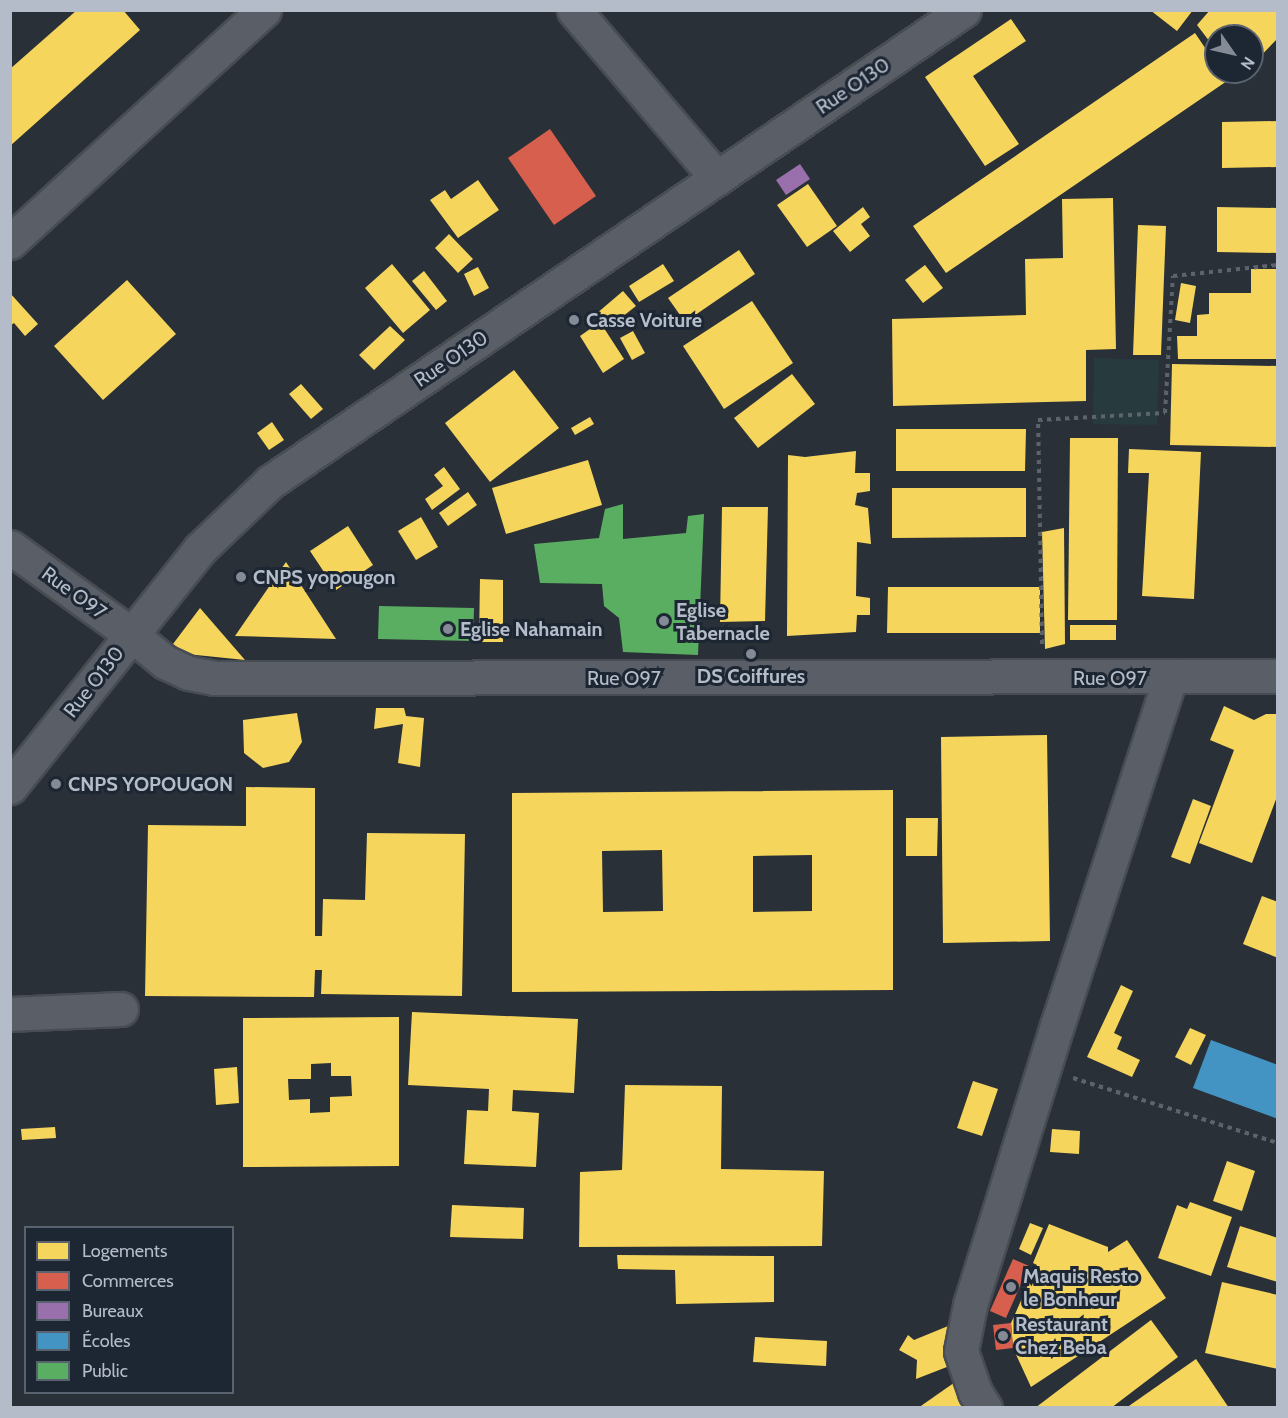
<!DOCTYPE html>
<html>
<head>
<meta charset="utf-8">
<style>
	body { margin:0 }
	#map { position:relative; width:1288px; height:1418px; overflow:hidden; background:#2a3038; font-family:Cabin,sans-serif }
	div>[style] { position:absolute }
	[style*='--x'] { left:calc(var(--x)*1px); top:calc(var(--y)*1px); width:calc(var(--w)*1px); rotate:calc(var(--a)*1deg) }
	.green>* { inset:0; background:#273a3e }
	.homes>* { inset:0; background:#f6d55c }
	.shops>* { inset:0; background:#d6604d }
	.offices>* { inset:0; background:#9970ab }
	.schools>* { inset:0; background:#4393c3 }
	.public>* { inset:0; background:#5aae61 }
	.path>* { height:4px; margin-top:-2px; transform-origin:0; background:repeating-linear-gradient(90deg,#5d636a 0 4.5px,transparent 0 9px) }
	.roads { filter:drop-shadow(2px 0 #484c53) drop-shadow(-2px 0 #484c53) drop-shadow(0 2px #484c53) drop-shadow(0 -2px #484c53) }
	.minor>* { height:33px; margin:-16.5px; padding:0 16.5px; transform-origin:16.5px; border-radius:16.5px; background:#5a5e66 }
	.dots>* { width:16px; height:16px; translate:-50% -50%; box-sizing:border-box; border:3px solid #1d2633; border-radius:50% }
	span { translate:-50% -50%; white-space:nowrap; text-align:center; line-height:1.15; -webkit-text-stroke:6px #1d2633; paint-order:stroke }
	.street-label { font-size:20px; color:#b4bcc9 }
	.poi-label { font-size:20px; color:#b4bcc9; font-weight:700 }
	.left { translate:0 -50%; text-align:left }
	.frame { position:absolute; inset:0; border:12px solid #b4bcc9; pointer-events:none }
	.legend { position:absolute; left:24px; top:1226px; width:210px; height:168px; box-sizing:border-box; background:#1d2633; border:2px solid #59626f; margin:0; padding:8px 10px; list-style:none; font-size:18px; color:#b4bcc9 }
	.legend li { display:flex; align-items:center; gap:12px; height:30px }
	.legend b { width:30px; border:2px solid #59626f }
	.north { position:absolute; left:1204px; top:24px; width:60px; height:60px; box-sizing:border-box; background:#1d2633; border:2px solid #59626f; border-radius:50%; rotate:124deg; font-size:16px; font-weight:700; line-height:24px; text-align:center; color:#b4bcc9 }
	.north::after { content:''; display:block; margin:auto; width:21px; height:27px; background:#848b96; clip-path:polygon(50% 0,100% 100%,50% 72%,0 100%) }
</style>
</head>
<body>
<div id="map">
	<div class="green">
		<div style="clip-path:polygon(1094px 358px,1159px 360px,1157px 425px,1093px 424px)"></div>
	</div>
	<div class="homes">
		<div style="clip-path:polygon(77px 10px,123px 10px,140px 30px,10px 146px,10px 69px)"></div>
		<div style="clip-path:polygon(1150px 10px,1193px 10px,1177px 31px)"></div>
		<div style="clip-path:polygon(1210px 10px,1278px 10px,1278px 38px,1252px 65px,1252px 36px,1216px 36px,1216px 50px,1197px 25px)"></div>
		<div style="clip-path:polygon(1011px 19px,1026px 41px,973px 76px,1019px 144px,985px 166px,925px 77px)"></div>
		<div style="clip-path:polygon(1195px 33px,1216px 64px,1216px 72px,1221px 72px,1227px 81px,946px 273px,913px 226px)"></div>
		<div style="clip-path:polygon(1278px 121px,1278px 167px,1222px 168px,1222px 122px)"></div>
		<div style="clip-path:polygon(478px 180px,499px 210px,458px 238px,430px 200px,445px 190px,451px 199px)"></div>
		<div style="clip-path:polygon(808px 184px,837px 226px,807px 247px,777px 205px)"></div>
		<div style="clip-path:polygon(1113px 198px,1116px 349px,1086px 350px,1086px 401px,893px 406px,892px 319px,1026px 315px,1025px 259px,1063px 258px,1062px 199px)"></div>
		<div style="clip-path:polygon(863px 207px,870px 217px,861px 224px,870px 236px,850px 252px,833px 231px)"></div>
		<div style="clip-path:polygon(1217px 207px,1278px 208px,1278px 253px,1217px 252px)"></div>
		<div style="clip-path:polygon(1138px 225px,1166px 226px,1161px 355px,1133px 355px)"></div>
		<div style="clip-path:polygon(449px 234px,473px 259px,458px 273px,435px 248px)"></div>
		<div style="clip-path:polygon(739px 250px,755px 274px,685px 322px,668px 298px)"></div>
		<div style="clip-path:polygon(392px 264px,430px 310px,403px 333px,365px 288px)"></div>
		<div style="clip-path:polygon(663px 264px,674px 281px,639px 302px,629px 286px)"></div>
		<div style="clip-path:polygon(925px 265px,943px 288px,923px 303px,905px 280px)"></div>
		<div style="clip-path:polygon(478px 267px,489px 288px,474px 296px,464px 274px)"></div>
		<div style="clip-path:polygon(1251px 269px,1278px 269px,1278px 359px,1178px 359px,1177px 336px,1197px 336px,1197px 315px,1209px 314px,1209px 293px,1251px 293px)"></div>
		<div style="clip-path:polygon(424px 271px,447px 301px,436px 310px,412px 281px)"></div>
		<div style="clip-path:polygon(127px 280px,176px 334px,103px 400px,54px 346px)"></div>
		<div style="clip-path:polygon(1181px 283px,1196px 286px,1190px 323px,1175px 320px)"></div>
		<div style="clip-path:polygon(623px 291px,636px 306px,608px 328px,596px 314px)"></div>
		<div style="clip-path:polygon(10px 293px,38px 324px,25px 336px,14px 323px,10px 326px)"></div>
		<div style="clip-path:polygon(752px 301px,793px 363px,724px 409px,683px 346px)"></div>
		<div style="clip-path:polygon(600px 322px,624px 359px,603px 373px,580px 336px)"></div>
		<div style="clip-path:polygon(390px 326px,405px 340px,374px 370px,359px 355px)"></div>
		<div style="clip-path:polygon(633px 331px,645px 353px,632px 360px,620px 338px)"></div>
		<div style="clip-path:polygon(1172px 364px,1278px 366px,1278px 447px,1170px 445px)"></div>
		<div style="clip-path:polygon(514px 370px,559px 428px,490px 482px,445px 423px)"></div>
		<div style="clip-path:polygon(792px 374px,815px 404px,758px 448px,734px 418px)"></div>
		<div style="clip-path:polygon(301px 384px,323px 409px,311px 419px,289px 394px)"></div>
		<div style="clip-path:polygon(590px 417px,594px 424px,575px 435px,571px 428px)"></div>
		<div style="clip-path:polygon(272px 422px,284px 440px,269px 450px,257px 433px)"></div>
		<div style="clip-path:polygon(896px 429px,1026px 429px,1025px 471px,896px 471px)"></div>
		<div style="clip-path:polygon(1070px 438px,1118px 438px,1117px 620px,1068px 620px)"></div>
		<div style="clip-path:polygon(1129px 449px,1201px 452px,1194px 599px,1142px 596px,1149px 473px,1128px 473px)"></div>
		<div style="clip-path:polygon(856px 451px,855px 473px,870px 473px,870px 491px,857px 493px,855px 505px,868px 508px,871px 544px,857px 542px,856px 596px,870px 598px,870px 615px,857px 615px,856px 632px,787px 636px,788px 455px,805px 457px)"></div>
		<div style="clip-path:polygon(588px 460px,602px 505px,506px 534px,492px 488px)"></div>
		<div style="clip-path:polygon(444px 467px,460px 489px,432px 510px,425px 499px,443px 486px,434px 475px)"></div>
		<div style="clip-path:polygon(892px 488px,1026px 488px,1026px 537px,892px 538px)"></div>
		<div style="clip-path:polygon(468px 492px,477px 505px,448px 526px,439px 513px)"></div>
		<div style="clip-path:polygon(722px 507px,768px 507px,765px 621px,720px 622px)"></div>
		<div style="clip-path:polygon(421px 517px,438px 547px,416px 560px,398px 531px)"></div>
		<div style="clip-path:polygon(348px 526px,373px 565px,336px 590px,310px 551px)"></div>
		<div style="clip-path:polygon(1064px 528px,1065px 644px,1045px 649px,1042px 532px)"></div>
		<div style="clip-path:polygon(286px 562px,336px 639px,235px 636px)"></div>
		<div style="clip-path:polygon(480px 579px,503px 580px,503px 642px,479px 642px)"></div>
		<div style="clip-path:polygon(888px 587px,1040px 587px,1040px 633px,887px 633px)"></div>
		<div style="clip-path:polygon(200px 608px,245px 660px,167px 652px)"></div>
		<div style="clip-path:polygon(1070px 625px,1116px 625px,1116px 640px,1070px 640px)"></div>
		<div style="clip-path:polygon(1224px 706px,1254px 720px,1266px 714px,1278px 714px,1278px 794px,1252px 863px,1199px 843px,1234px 750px,1210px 740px)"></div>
		<div style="clip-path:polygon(376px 708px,404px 708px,406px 716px,424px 718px,420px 767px,398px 763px,403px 724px,374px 729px)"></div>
		<div style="clip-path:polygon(297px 713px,302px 742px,289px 762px,263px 768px,244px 753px,243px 720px)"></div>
		<div style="clip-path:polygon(1047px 735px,1050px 941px,943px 943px,941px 737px)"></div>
		<div style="clip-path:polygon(246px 787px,315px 788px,315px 936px,322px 936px,323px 899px,365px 900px,367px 833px,465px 834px,462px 996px,321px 994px,322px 970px,315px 970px,314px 997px,145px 996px,148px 825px,246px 826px)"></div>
		<div style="clip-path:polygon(evenodd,893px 790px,893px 990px,512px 992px,512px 793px,893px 790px,662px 850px,663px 911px,603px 912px,602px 851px,662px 850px,893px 790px,812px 855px,812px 911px,753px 912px,753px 856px,812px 855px)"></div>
		<div style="clip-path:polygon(1193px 799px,1211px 806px,1190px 864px,1171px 857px)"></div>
		<div style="clip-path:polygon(906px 818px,938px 818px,937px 856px,906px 856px)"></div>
		<div style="clip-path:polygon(1262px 896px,1278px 902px,1278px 958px,1243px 944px)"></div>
		<div style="clip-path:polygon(1121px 985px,1133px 991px,1114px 1033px,1122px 1037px,1117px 1049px,1140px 1060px,1132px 1077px,1087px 1057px)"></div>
		<div style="clip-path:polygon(412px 1012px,578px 1019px,574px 1093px,513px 1090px,512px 1111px,539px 1113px,536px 1167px,464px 1164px,467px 1110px,488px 1111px,489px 1089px,408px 1085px)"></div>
		<div style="clip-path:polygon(evenodd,399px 1017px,399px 1166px,243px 1167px,243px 1018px,399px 1017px,331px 1063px,331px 1076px,351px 1076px,352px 1096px,330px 1097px,330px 1112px,310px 1113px,310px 1099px,289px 1100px,288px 1079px,311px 1079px,311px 1064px,331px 1063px)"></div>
		<div style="clip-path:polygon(1190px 1028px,1206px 1035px,1191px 1065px,1175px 1057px)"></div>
		<div style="clip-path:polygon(237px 1067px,239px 1103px,216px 1105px,214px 1069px)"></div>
		<div style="clip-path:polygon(973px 1081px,998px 1089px,982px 1136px,957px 1128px)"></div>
		<div style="clip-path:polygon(625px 1085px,722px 1086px,721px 1169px,824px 1171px,822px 1246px,579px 1247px,580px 1172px,622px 1170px)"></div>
		<div style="clip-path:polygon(55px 1127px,56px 1138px,22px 1140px,21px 1129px)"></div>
		<div style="clip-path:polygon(1052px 1129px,1080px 1131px,1079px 1154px,1050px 1152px)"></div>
		<div style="clip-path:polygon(1227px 1161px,1255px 1171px,1242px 1211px,1213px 1201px)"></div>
		<div style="clip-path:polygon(1190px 1202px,1232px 1217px,1211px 1276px,1158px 1258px,1177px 1205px,1187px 1209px)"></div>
		<div style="clip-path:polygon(452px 1205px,524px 1208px,523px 1239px,450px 1237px)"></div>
		<div style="clip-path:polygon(1030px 1223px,1043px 1228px,1031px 1255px,1019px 1249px)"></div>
		<div style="clip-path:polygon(1049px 1224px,1108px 1247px,1108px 1252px,1127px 1240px,1166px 1298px,1031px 1387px,1013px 1348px,1011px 1323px,1037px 1265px,1033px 1263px)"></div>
		<div style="clip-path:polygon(1240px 1226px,1278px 1238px,1278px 1282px,1227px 1267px)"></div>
		<div style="clip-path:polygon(617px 1255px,774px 1256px,774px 1302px,676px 1304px,675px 1270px,618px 1269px)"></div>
		<div style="clip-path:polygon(1222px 1282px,1278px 1295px,1278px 1369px,1205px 1353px)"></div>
		<div style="clip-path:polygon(1151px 1320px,1178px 1357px,1111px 1408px,1035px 1408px)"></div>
		<div style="clip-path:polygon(953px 1324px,952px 1365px,916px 1379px,917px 1360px,899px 1350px,908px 1335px,914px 1340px)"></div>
		<div style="clip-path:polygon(755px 1337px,827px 1341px,826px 1366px,753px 1362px)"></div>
		<div style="clip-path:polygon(1196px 1359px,1229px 1408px,1126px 1408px)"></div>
		<div style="clip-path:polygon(958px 1380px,964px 1404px,959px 1408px,918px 1408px)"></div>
	</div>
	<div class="shops">
		<div style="clip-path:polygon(550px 129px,596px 196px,554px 225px,508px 158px)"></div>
		<div style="clip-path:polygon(1013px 1259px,1029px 1266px,1006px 1318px,990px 1311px)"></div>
		<div style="clip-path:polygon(1011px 1323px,1013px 1348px,996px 1350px,993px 1325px)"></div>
	</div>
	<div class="offices">
		<div style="clip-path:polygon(800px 164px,810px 179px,786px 195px,776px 180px)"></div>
	</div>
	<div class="schools">
		<div style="clip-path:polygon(1211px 1040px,1278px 1065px,1278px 1119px,1193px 1088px)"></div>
	</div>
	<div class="public">
		<div style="clip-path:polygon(623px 504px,623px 539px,686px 533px,688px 516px,704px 514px,698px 655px,623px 652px,619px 618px,604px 606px,602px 584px,540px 583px,534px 544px,599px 538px,605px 509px)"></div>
		<div style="clip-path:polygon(379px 606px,474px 608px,473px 641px,378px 639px)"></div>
	</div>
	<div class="path">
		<div style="--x:1042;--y:644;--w:224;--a:-91"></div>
		<div style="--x:1038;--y:420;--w:127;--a:-3.2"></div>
		<div style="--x:1165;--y:413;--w:137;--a:-86.7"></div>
		<div style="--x:1173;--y:276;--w:106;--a:-6"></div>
		<div style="--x:1073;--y:1078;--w:215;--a:17.6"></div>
	</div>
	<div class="roads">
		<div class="minor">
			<div style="--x:574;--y:10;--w:221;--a:49.6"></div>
			<div style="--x:10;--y:242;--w:344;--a:-42.4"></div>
			<div style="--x:10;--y:547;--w:150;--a:35.8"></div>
			<div style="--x:132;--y:635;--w:43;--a:39.3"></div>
			<div style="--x:165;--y:662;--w:26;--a:25"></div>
			<div style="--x:189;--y:673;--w:25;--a:11"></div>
			<div style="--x:214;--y:678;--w:1064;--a:-0.11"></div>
			<div style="--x:10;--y:787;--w:305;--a:-51.4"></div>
			<div style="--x:200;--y:549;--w:97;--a:-43.7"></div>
			<div style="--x:270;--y:482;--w:839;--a:-34.22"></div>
			<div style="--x:10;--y:1014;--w:111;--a:-2.6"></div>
			<div style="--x:985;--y:1408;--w:19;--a:-122"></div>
			<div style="--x:975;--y:1392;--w:43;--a:-108.9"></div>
			<div style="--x:961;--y:1351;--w:47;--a:-78.9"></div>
			<div style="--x:970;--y:1305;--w:292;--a:-72.7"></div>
			<div style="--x:1057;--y:1026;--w:366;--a:-72"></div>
		</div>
	</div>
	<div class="dots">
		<div style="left:574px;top:320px;background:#848b96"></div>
		<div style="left:241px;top:577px;background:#848b96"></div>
		<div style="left:664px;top:621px;background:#848b96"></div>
		<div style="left:448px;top:629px;background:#848b96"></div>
		<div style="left:751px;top:654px;background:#848b96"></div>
		<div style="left:56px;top:784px;background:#848b96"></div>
		<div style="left:1011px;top:1287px;background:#848b96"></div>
		<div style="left:1003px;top:1336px;background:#848b96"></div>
	</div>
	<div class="street-label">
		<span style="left:853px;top:86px;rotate:-34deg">Rue O130</span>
		<span style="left:451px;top:359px;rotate:-34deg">Rue O130</span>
		<span style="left:74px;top:593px;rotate:36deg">Rue O97</span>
		<span style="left:624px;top:678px">Rue O97</span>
		<span style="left:1110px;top:678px">Rue O97</span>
		<span style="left:94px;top:682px;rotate:-52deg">Rue O130</span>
	</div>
	<div class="poi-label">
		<span class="left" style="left:586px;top:320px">Casse Voiture</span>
		<span class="left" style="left:253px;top:577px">CNPS yopougon</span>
		<span class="left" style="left:676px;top:622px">Eglise<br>Tabernacle</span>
		<span class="left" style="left:460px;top:629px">Eglise Nahamain</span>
		<span style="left:751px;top:676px">DS Coiffures</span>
		<span class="left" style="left:68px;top:784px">CNPS YOPOUGON</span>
		<span class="left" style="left:1023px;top:1288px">Maquis Resto<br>le Bonheur</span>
		<span class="left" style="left:1015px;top:1336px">Restaurant<br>Chez Beba</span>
	</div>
	<div class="frame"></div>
	<ul class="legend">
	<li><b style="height:16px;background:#f6d55c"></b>Logements</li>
	<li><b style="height:16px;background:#d6604d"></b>Commerces</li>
	<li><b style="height:16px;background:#9970ab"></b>Bureaux</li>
	<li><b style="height:16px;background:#4393c3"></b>Écoles</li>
	<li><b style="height:16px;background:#5aae61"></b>Public</li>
	</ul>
	<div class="north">N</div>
</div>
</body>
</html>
